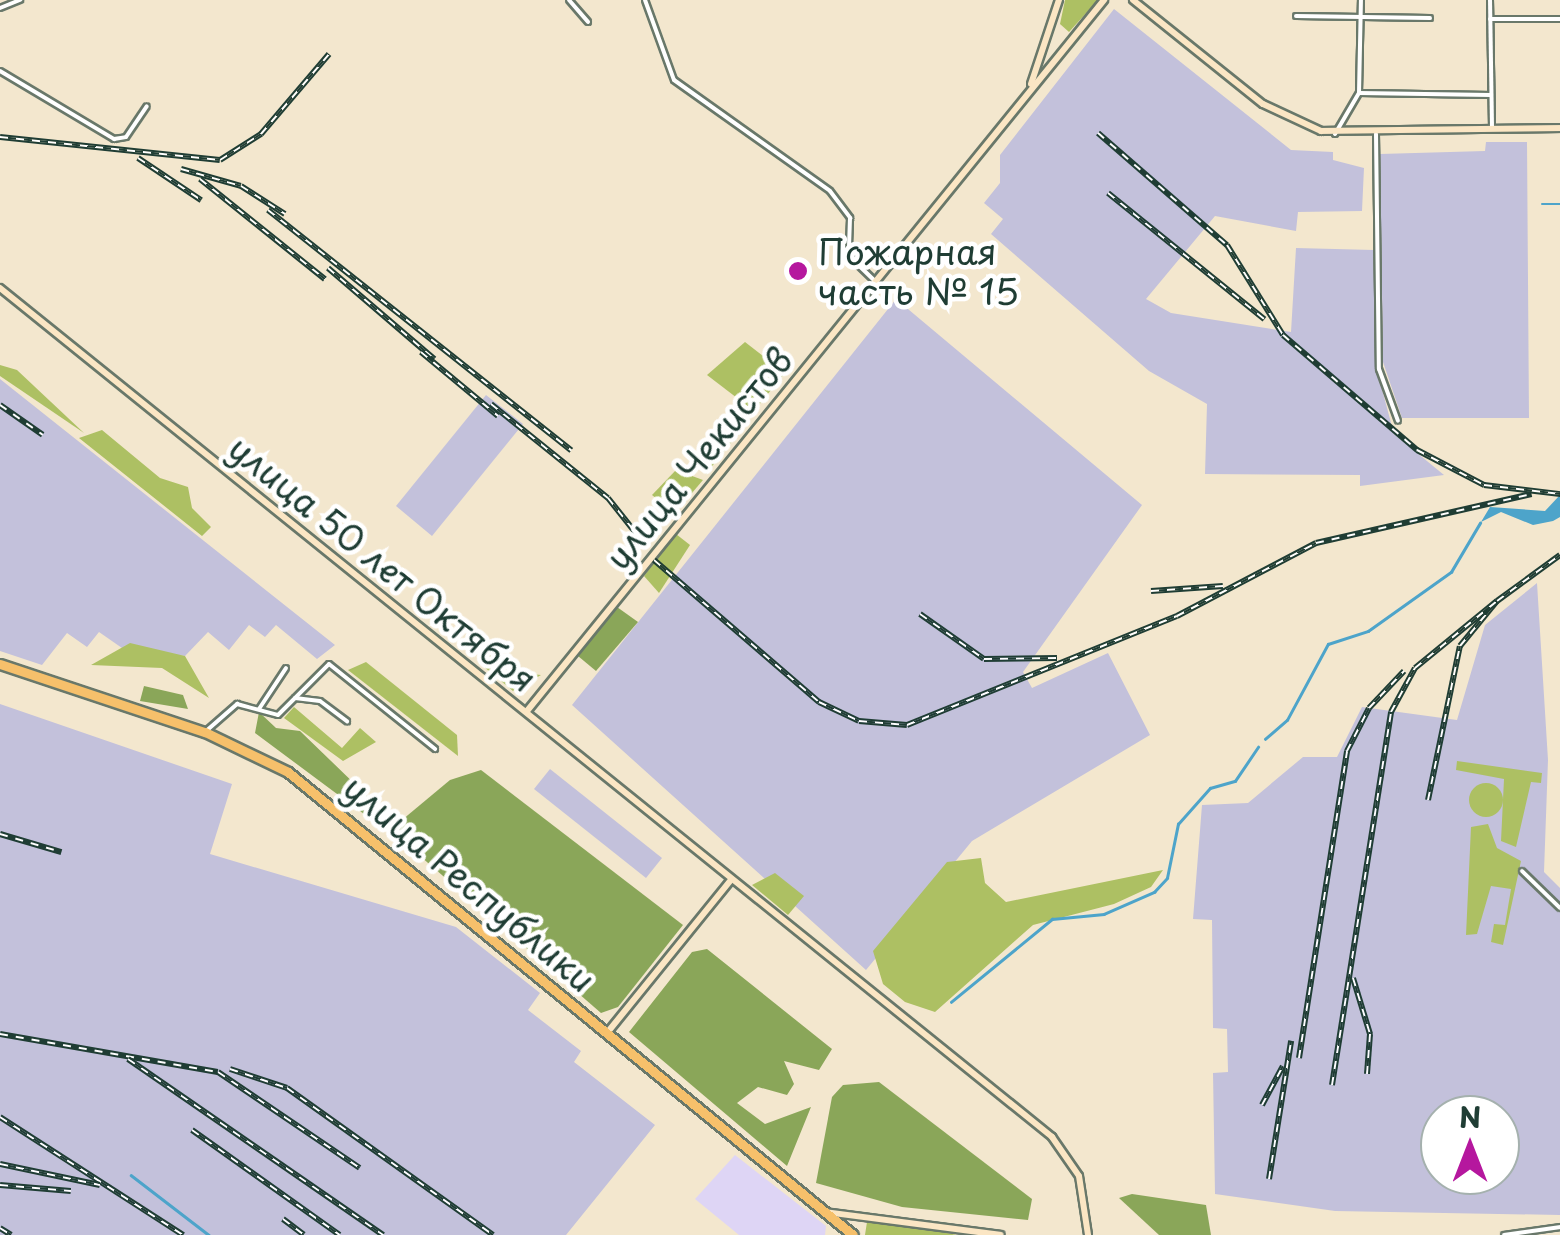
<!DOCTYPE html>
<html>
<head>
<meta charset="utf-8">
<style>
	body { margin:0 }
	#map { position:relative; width:1560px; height:1235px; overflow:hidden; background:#f3e7ce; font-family:"Playpen Sans",sans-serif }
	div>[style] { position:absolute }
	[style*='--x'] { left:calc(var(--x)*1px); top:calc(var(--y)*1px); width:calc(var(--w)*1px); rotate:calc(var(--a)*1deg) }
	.built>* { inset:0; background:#ded5f5 }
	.industrial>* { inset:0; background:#c3c1db }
	.green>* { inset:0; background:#adc063 }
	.round { border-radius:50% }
	.forest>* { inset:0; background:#8aa659 }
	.water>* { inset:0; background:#4da4ca }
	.stream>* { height:2.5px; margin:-1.25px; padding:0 1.25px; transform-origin:1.25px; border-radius:1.25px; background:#4da4ca }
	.roads { filter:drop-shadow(2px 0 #69786a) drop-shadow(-2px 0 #69786a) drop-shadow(0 2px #69786a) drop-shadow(0 -2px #69786a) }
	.minor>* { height:4px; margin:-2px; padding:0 2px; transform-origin:2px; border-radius:2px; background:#fff }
	.secondary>* { height:6px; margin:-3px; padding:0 3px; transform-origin:3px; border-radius:3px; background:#fbe6c4 }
	.primary>* { height:9px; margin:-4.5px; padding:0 4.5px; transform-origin:4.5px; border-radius:4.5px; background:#f6c06b }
	.rail>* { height:6px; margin-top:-3px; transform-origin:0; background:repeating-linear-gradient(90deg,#fff 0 8px,#1f3d34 0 16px); box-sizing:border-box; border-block:2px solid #1f3d34 }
	.dots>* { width:28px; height:28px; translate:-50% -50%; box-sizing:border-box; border:5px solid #fff; border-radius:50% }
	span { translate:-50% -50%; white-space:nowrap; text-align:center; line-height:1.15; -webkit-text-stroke:9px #fff; paint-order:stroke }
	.poi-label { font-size:35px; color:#1f3d34 }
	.left { translate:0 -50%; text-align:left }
	.street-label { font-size:35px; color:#1f3d34 }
	.north { position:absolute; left:1420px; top:1095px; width:100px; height:100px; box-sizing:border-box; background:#fff; border:2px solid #a5b1ae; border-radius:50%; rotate:0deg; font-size:28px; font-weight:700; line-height:40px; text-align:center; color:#1f3d34 }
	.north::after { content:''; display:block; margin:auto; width:35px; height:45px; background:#b5179e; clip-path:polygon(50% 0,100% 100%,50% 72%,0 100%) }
</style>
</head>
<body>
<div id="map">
	<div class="built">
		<div style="clip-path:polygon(735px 1155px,826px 1226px,825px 1235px,739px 1235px,695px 1199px)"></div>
	</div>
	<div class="industrial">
		<div style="clip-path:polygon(1114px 9px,1291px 150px,1333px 152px,1333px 160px,1364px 168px,1362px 211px,1298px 212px,1296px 231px,1215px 216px,1146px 299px,1171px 313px,1291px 332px,1296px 248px,1374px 250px,1376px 367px,1394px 434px,1444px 475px,1360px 486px,1360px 475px,1205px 474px,1207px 404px,1149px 371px,991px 234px,1003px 219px,984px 203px,1000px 183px,1000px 155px)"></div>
		<div style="clip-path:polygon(1486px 142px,1527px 142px,1529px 418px,1402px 418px,1383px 362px,1380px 154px,1485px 151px)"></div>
		<div style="clip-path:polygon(896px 299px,1142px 505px,1023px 672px,1032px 688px,1108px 653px,1150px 735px,972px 841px,866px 970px,572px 705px)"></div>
		<div style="clip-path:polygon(0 379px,335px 645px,317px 659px,276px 625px,265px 637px,249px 625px,229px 650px,208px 632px,185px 656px,122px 648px,99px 632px,87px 647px,67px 633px,42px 665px,0 651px)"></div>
		<div style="clip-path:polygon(486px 395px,523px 424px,432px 536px,396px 506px)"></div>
		<div style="clip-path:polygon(evenodd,1537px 583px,1548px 760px,1544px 872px,1560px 888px,1560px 1215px,1335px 1211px,1215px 1194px,1213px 1073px,1228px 1072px,1227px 1029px,1213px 1028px,1212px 920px,1193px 919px,1202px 805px,1248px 803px,1303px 757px,1337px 757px,1362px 707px,1457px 720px,1485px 625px,1537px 583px,1440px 1115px,1500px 1115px,1500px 1175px,1440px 1175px,1440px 1115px)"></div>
		<div style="clip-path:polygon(0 704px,232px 784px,210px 854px,456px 927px,540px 993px,528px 1010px,581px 1051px,574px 1062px,655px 1125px,566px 1235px,0 1235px)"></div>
		<div style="clip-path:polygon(550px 769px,662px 858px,646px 878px,534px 789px)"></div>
	</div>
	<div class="green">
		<div style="clip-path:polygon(1065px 0,1098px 0,1069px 32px,1060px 24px)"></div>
		<div style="clip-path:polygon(745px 342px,785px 373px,754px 411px,707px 375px)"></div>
		<div style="clip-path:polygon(0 365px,17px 370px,84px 433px,0 376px)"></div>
		<div style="clip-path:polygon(102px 430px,160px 478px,188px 487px,192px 508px,211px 527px,202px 536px,79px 438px)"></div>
		<div style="clip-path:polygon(717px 430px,733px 440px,706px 474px,701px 460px)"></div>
		<div style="clip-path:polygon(676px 470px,703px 480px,675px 513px,652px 495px)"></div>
		<div style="clip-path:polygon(676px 534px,690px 545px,659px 593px,644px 576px)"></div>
		<div style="clip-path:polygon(130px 643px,185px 656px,209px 698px,162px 668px,91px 665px)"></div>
		<div style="clip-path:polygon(490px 655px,510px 672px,541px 675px,513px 691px,484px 667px)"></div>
		<div style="clip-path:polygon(366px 662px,457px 735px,458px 756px,348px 670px)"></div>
		<div style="clip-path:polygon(294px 707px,342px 748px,360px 728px,376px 742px,343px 761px,284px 718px)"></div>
		<div style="clip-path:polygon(1457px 761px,1542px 773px,1541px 783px,1531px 782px,1516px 847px,1501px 841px,1504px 779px,1456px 770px)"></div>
		<div class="round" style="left:1469px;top:783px;width:34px;height:34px"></div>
		<div style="clip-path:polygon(1488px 824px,1497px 848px,1521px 861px,1503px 945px,1491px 942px,1494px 924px,1505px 925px,1511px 889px,1491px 886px,1477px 934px,1466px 935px,1471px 827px)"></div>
		<div style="clip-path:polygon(981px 858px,985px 883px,1006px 902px,1163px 870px,1151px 887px,1114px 904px,1033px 925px,935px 1012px,905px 1002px,883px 984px,873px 951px,947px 862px)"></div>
		<div style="clip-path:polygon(775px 873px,804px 896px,788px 915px,752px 885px)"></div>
		<div style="clip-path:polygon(867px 1222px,934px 1230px,957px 1235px,865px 1235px)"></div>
	</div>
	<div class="forest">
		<div style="clip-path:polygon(617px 607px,638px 622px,596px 671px,578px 656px)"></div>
		<div style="clip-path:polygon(144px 686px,183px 695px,188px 709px,140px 701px)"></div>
		<div style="clip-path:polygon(259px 712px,276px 728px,300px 731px,391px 819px,372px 820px,255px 733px)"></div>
		<div style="clip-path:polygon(481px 770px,683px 925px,618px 1007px,601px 1013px,390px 830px,450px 780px)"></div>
		<div style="clip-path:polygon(707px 949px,832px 1049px,819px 1070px,784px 1061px,794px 1084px,787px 1095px,758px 1087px,737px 1103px,765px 1124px,811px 1107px,787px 1166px,629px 1032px,692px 952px)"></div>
		<div style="clip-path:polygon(879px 1082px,1032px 1199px,1028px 1220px,902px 1207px,816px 1183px,832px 1097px,843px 1085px)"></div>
		<div style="clip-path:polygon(1132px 1194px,1206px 1205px,1211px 1235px,1159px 1235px,1119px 1198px)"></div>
	</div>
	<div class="water">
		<div style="clip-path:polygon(1560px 495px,1560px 517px,1553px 521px,1533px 525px,1501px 512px,1481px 522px,1490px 507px,1545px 511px)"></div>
	</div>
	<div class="stream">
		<div style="--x:1542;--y:204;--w:18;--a:0"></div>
		<div style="--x:1265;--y:739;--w:29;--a:-41"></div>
		<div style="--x:1287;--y:720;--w:86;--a:-61.7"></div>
		<div style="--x:1328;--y:644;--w:42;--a:-18"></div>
		<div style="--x:1368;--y:631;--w:102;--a:-35.4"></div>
		<div style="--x:1451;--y:572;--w:57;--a:-59.4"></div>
		<div style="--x:951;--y:1002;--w:131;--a:-39.4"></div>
		<div style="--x:1052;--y:919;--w:52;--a:-5.5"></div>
		<div style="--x:1104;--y:914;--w:55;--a:-23.7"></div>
		<div style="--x:1154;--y:892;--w:19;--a:-47"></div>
		<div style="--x:1167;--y:878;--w:55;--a:-78.5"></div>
		<div style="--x:1178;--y:824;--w:48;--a:-48.4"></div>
		<div style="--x:1210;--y:788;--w:26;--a:-16"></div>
		<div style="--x:1235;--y:781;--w:41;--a:-55.9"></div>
		<div style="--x:131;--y:1175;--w:98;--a:37.6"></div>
	</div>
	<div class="roads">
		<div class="minor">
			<div style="--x:569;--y:0;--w:29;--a:49"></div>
			<div style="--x:645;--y:0;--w:85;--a:70.1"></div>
			<div style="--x:674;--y:80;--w:191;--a:35.4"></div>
			<div style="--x:830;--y:191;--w:34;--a:53"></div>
			<div style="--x:850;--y:218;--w:38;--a:92"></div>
			<div style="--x:849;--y:256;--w:36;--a:44"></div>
			<div style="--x:1490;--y:0;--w:129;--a:89.1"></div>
			<div style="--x:0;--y:8;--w:22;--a:-22"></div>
			<div style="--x:1296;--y:16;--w:134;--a:0.9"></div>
			<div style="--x:1490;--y:19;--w:70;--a:0"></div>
			<div style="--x:0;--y:71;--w:133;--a:30.8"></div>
			<div style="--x:114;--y:139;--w:12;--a:-9"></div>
			<div style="--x:126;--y:137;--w:37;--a:-56"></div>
			<div style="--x:1359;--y:93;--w:132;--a:0.9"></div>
			<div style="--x:1335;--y:134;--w:48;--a:-59.7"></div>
			<div style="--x:1359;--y:93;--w:93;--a:-88.8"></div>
			<div style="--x:1376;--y:134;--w:235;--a:89.3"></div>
			<div style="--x:1379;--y:369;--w:55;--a:69.9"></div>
			<div style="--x:295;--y:698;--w:25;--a:7"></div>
			<div style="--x:320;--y:701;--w:34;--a:37"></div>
			<div style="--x:259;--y:709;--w:49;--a:-56.6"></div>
			<div style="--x:205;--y:732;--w:43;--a:-41.2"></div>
			<div style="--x:237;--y:704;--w:42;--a:15"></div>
			<div style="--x:278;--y:715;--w:72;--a:-45"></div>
			<div style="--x:329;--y:664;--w:136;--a:38.7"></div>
			<div style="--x:1522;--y:871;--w:53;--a:44.2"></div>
			<div style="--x:1504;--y:1235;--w:57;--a:-8.1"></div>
		</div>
		<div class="secondary">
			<div style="--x:1133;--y:0;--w:166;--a:38.7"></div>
			<div style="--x:1263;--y:104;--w:64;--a:25"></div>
			<div style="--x:1321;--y:131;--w:239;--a:-0.7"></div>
			<div style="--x:1031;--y:84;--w:89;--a:-71.6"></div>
			<div style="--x:0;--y:288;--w:1352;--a:38.9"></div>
			<div style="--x:1052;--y:1137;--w:47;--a:55.3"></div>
			<div style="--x:1079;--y:1176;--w:60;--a:81.3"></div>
			<div style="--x:527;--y:711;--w:916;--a:-50.94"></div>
			<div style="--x:607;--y:1033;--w:197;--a:-51"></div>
			<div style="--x:825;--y:1212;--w:177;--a:7.4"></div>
		</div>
		<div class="primary">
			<div style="--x:0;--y:664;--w:216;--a:18.4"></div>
			<div style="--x:205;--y:732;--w:92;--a:25.7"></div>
			<div style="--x:288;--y:772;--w:730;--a:39.33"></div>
		</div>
	</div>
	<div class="rail">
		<div style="--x:1098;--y:133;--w:171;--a:41"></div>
		<div style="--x:1227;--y:245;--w:106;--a:58.1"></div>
		<div style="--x:1283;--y:335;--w:177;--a:40.6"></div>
		<div style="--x:1417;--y:450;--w:76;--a:27.6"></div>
		<div style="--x:1484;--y:485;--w:77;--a:6.8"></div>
		<div style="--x:0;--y:137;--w:221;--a:6"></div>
		<div style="--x:220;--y:160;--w:49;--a:-32.4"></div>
		<div style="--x:261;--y:134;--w:105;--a:-49.6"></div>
		<div style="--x:138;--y:158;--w:76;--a:33.7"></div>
		<div style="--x:181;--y:169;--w:62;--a:15.8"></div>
		<div style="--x:241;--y:186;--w:52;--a:32.5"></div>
		<div style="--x:200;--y:179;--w:160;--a:38.7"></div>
		<div style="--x:1108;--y:193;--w:201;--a:38.9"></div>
		<div style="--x:268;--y:210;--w:387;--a:38.4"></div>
		<div style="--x:328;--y:268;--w:140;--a:40.6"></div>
		<div style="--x:421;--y:352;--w:100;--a:39.7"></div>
		<div style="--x:491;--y:404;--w:150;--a:38.8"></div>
		<div style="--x:608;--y:498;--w:63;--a:51.5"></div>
		<div style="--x:0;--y:405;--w:52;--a:34.9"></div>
		<div style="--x:654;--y:560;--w:218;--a:40.7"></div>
		<div style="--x:819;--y:702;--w:44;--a:25.4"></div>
		<div style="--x:859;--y:721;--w:48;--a:4.8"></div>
		<div style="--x:907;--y:725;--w:291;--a:-22"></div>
		<div style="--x:1177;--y:616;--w:157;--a:-27.7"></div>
		<div style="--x:1316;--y:543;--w:221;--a:-12.8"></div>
		<div style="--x:1151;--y:591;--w:72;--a:-4"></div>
		<div style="--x:920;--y:614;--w:78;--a:35.1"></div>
		<div style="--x:984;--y:659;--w:73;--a:-0.8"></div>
		<div style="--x:1428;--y:800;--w:157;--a:-78.3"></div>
		<div style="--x:1460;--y:646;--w:58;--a:-50.6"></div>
		<div style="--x:1497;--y:601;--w:78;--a:-36.1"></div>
		<div style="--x:0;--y:834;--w:64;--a:16.4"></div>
		<div style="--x:1353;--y:978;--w:59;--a:73.1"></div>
		<div style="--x:1370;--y:1034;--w:40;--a:94.3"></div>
		<div style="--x:0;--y:1034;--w:221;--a:9.9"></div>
		<div style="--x:218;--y:1072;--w:171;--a:34.1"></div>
		<div style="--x:1299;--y:1058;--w:311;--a:-81.1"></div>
		<div style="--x:1347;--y:751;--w:48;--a:-62.9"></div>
		<div style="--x:1369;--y:708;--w:51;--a:-46.6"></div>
		<div style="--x:128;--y:1059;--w:310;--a:34.6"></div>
		<div style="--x:230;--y:1069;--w:60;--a:18.4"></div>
		<div style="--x:287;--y:1088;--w:253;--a:35.5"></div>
		<div style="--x:1332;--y:1085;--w:378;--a:-81"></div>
		<div style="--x:1391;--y:712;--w:50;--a:-61.4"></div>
		<div style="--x:1415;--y:668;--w:106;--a:-39.3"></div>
		<div style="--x:1262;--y:1105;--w:44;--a:-61.7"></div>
		<div style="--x:0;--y:1117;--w:218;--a:32.8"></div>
		<div style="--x:192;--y:1130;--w:181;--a:35.4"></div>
		<div style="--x:0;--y:1164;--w:102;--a:11.9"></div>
		<div style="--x:1269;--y:1179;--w:140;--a:-80.9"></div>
		<div style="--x:0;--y:1185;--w:71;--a:4.8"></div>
		<div style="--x:283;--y:1219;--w:26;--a:37"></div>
		<div style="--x:0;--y:1228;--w:13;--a:32"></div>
	</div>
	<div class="dots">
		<div style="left:798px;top:271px;background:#b5179e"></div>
	</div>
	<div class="poi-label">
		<span class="left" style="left:818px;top:271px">Пожарная<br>часть № 15</span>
	</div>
	<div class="street-label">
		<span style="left:698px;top:458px;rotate:-51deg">улица Чекистов</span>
		<span style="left:383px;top:563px;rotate:39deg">улица 50 лет Октября</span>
		<span style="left:470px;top:883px;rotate:40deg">улица Республики</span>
	</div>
	<div class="north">N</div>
</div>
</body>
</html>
